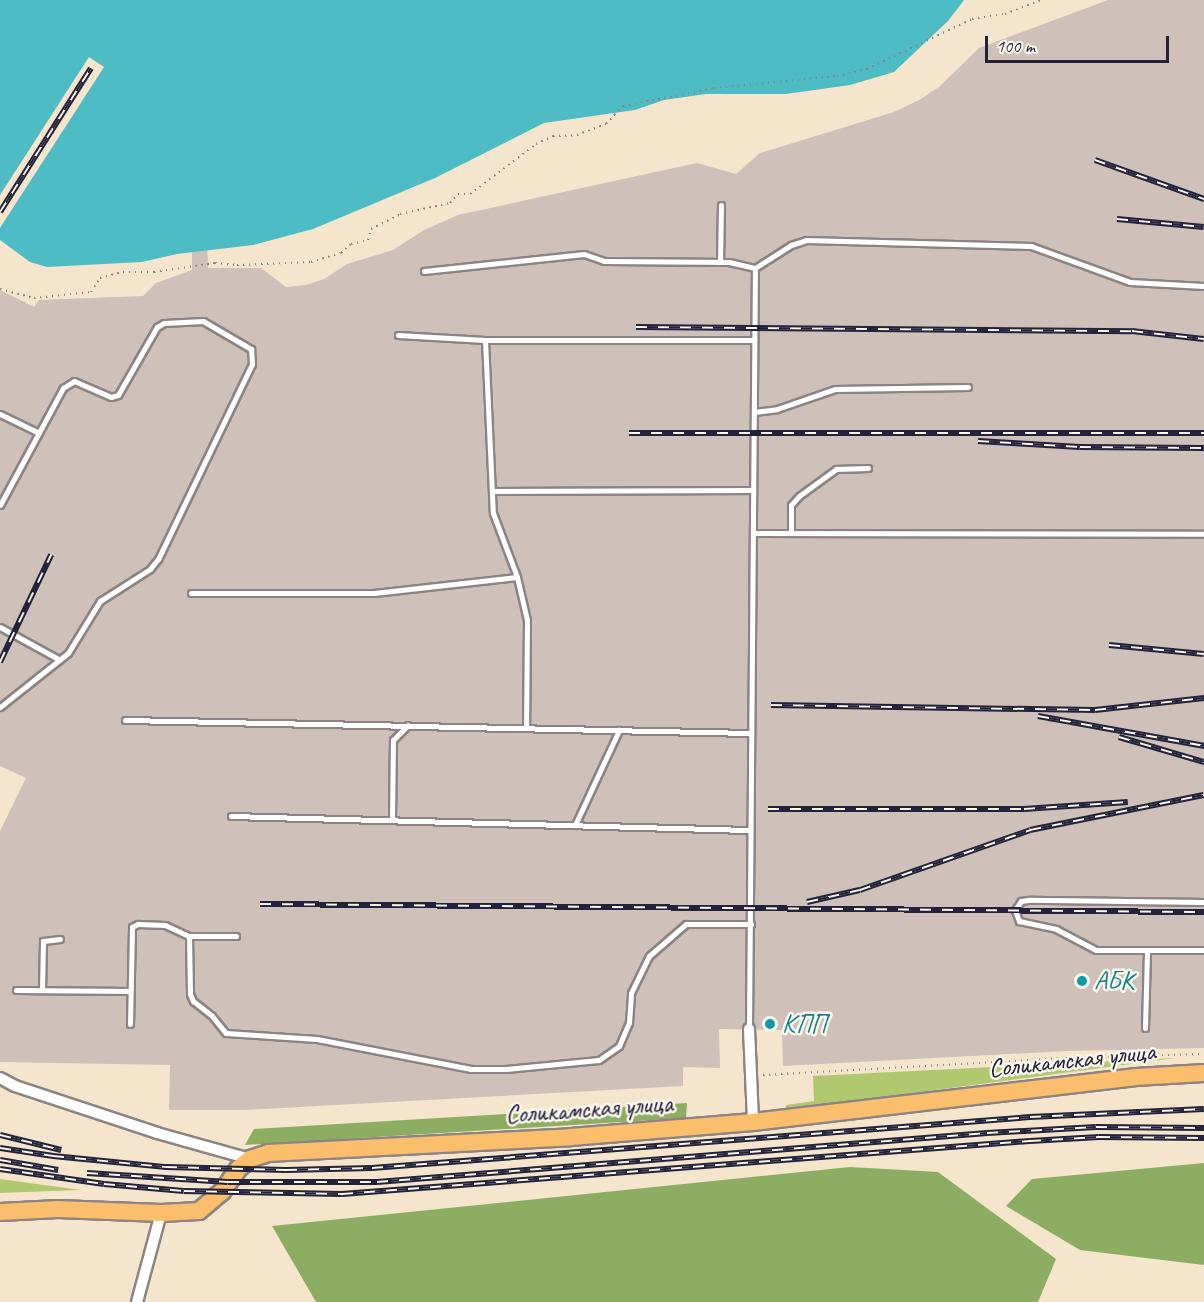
<!DOCTYPE html>
<html>
<head>
<meta charset="utf-8">
<style>
	body { margin:0 }
	#map { position:relative; width:1204px; height:1302px; overflow:hidden; background:#f5e5cc; font-family:Caveat,sans-serif }
	div>[style] { position:absolute }
	[style*='--x'] { left:calc(var(--x)*1px); top:calc(var(--y)*1px); width:calc(var(--w)*1px); rotate:calc(var(--a)*1deg) }
	.industrial>* { inset:0; background:#cfc0ba }
	.green>* { inset:0; background:#b0c96f }
	.forest>* { inset:0; background:#8cad62 }
	.water>* { inset:0; background:#4ebcc5 }
	.pier>* { inset:0; background:#f5e5cc }
	.path>* { height:2px; margin-top:-1px; transform-origin:0; background:repeating-linear-gradient(90deg,#8c8484 0 1.5px,transparent 0 6px) }
	.roads { filter:drop-shadow(2px 0 #8c8484) drop-shadow(-2px 0 #8c8484) drop-shadow(0 2px #8c8484) drop-shadow(0 -2px #8c8484) }
	.lane>* { height:5px; margin:-2.5px; padding:0 2.5px; transform-origin:2.5px; border-radius:2.5px; background:#fff }
	.street>* { height:10px; margin:-5px; padding:0 5px; transform-origin:5px; border-radius:5px; background:#fff }
	.primary>* { height:16px; margin:-8px; padding:0 8px; transform-origin:8px; border-radius:8px; background:#fabe6d }
	.rail>* { height:6px; margin-top:-3px; transform-origin:0; background:repeating-linear-gradient(90deg,#fbf7ec 0 11px,#22223b 0 22px); box-sizing:border-box; border-block:2px solid #22223b }
	.dots>* { width:16px; height:16px; translate:-50% -50%; box-sizing:border-box; border:3px solid #fbf7ec; border-radius:50% }
	span { translate:-50% -50%; white-space:nowrap; text-align:center; line-height:1.15; -webkit-text-stroke:5px #fbf7ec; paint-order:stroke }
	.culture-label { font-size:26px; color:#0d838f }
	.left { translate:0 -50%; text-align:left }
	.street-label { font-size:26px; color:#22223b }
	.scale { position:absolute; left:985px; top:36px; width:184px; height:27px; box-sizing:border-box; border:3px solid #22223b; border-top:0; padding-left:8px; font-size:18px; line-height:21px; white-space:nowrap; color:#22223b; -webkit-text-stroke:4px #fbf7ec; paint-order:stroke }
</style>
</head>
<body>
<div id="map">
	<div class="industrial">
		<div style="clip-path:polygon(1108px 0,1204px 0,1204px 1048px,1067px 1051px,783px 1066px,782px 1030px,719px 1029px,720px 1068px,683px 1067px,683px 1086px,244px 1110px,169px 1110px,170px 1065px,0 1062px,0 831px,26px 778px,0 766px,0 290px,34px 307px,39px 300px,143px 296px,156px 283px,192px 270px,192px 240px,207px 239px,208px 268px,261px 268px,286px 287px,306px 285px,324px 279px,347px 264px,393px 250px,424px 230px,458px 215px,697px 163px,736px 174px,760px 153px,894px 112px,919px 100px,939px 87px,979px 48px)"></div>
	</div>
	<div class="green">
		<div style="clip-path:polygon(1176px 1058px,786px 1110px,786px 1105px,814px 1101px,813px 1076px)"></div>
		<div style="clip-path:polygon(0 1179px,81px 1190px,0 1193px)"></div>
	</div>
	<div class="forest">
		<div style="clip-path:polygon(687px 1103px,686px 1118px,245px 1145px,254px 1129px)"></div>
		<div style="clip-path:polygon(1204px 1163px,1204px 1265px,1080px 1250px,1006px 1206px,1032px 1179px)"></div>
		<div style="clip-path:polygon(850px 1167px,938px 1172px,1056px 1259px,1038px 1302px,316px 1302px,272px 1226px)"></div>
	</div>
	<div class="water">
		<div style="clip-path:polygon(0 0,964px 0,948px 21px,894px 72px,850px 85px,786px 94px,706px 94px,664px 100px,635px 110px,544px 123px,435px 178px,313px 229px,253px 245px,177px 254px,142px 262px,47px 267px,30px 262px,0 240px)"></div>
	</div>
	<div class="pier">
		<div style="clip-path:polygon(89px 57px,104px 67px,0 228px,0 195px)"></div>
	</div>
	<div class="path">
		<div style="--x:0;--y:289;--w:35;--a:15"></div>
		<div style="--x:34;--y:298;--w:57;--a:-6"></div>
		<div style="--x:91;--y:292;--w:17;--a:-57"></div>
		<div style="--x:100;--y:278;--w:24;--a:-15"></div>
		<div style="--x:123;--y:272;--w:31;--a:0"></div>
		<div style="--x:154;--y:272;--w:62;--a:-8.4"></div>
		<div style="--x:215;--y:263;--w:22;--a:5"></div>
		<div style="--x:237;--y:265;--w:74;--a:-2.3"></div>
		<div style="--x:311;--y:262;--w:31;--a:-17"></div>
		<div style="--x:341;--y:253;--w:13;--a:-42"></div>
		<div style="--x:351;--y:244;--w:17;--a:-13"></div>
		<div style="--x:368;--y:240;--w:11;--a:-75"></div>
		<div style="--x:371;--y:229;--w:33;--a:-27"></div>
		<div style="--x:400;--y:214;--w:51;--a:-12.4"></div>
		<div style="--x:450;--y:203;--w:12;--a:-48"></div>
		<div style="--x:458;--y:194;--w:12;--a:0"></div>
		<div style="--x:470;--y:194;--w:83;--a:-37.1"></div>
		<div style="--x:536;--y:144;--w:19;--a:-25"></div>
		<div style="--x:553;--y:136;--w:24;--a:-2"></div>
		<div style="--x:577;--y:135;--w:31;--a:-21"></div>
		<div style="--x:606;--y:124;--w:25;--a:-47"></div>
		<div style="--x:623;--y:106;--w:93;--a:-11.2"></div>
		<div style="--x:714;--y:88;--w:124;--a:-5.6"></div>
		<div style="--x:837;--y:76;--w:31;--a:-13"></div>
		<div style="--x:867;--y:69;--w:116;--a:-25.5"></div>
		<div style="--x:972;--y:19;--w:33;--a:-9"></div>
		<div style="--x:1005;--y:14;--w:40;--a:-21"></div>
		<div style="--x:763;--y:1075;--w:303;--a:-3.2"></div>
		<div style="--x:1066;--y:1058;--w:138;--a:-1.7"></div>
	</div>
	<div class="roads">
		<div class="lane">
			<div style="--x:720;--y:262;--w:57;--a:-89"></div>
			<div style="--x:755;--y:268;--w:43;--a:-32.6"></div>
			<div style="--x:791;--y:245;--w:16;--a:-18"></div>
			<div style="--x:806;--y:240;--w:225;--a:1.5"></div>
			<div style="--x:1031;--y:246;--w:105;--a:20"></div>
			<div style="--x:1130;--y:282;--w:74;--a:3.1"></div>
			<div style="--x:424;--y:271;--w:161;--a:-6.1"></div>
			<div style="--x:584;--y:254;--w:21;--a:19"></div>
			<div style="--x:604;--y:261;--w:125;--a:0.5"></div>
			<div style="--x:729;--y:262;--w:27;--a:13"></div>
			<div style="--x:398;--y:335;--w:87;--a:3.3"></div>
			<div style="--x:485;--y:340;--w:269;--a:0"></div>
			<div style="--x:485;--y:340;--w:173;--a:87.4"></div>
			<div style="--x:493;--y:513;--w:68;--a:69.4"></div>
			<div style="--x:517;--y:577;--w:44;--a:76.9"></div>
			<div style="--x:527;--y:620;--w:107;--a:90.5"></div>
			<div style="--x:754;--y:412;--w:23;--a:-7"></div>
			<div style="--x:777;--y:409;--w:61;--a:-19"></div>
			<div style="--x:835;--y:389;--w:133;--a:-0.9"></div>
			<div style="--x:0;--y:414;--w:43;--a:26"></div>
			<div style="--x:492;--y:491;--w:261;--a:-0.2"></div>
			<div style="--x:0;--y:505;--w:133;--a:-61.7"></div>
			<div style="--x:63;--y:388;--w:13;--a:-32"></div>
			<div style="--x:74;--y:381;--w:40;--a:23.4"></div>
			<div style="--x:111;--y:397;--w:7;--a:-16"></div>
			<div style="--x:118;--y:395;--w:78;--a:-60.2"></div>
			<div style="--x:157;--y:327;--w:8;--a:-30"></div>
			<div style="--x:164;--y:323;--w:39;--a:-3"></div>
			<div style="--x:203;--y:321;--w:56;--a:30.3"></div>
			<div style="--x:251;--y:349;--w:15;--a:86"></div>
			<div style="--x:252;--y:364;--w:216;--a:115.7"></div>
			<div style="--x:158;--y:559;--w:13;--a:129"></div>
			<div style="--x:150;--y:569;--w:59;--a:147.4"></div>
			<div style="--x:100;--y:601;--w:61;--a:121.6"></div>
			<div style="--x:68;--y:653;--w:87;--a:141.5"></div>
			<div style="--x:754;--y:533;--w:450;--a:0.1"></div>
			<div style="--x:791;--y:533;--w:28;--a:-90"></div>
			<div style="--x:791;--y:505;--w:12;--a:-48"></div>
			<div style="--x:799;--y:496;--w:46;--a:-36.1"></div>
			<div style="--x:836;--y:469;--w:32;--a:-2"></div>
			<div style="--x:191;--y:593;--w:183;--a:0"></div>
			<div style="--x:374;--y:593;--w:144;--a:-6.4"></div>
			<div style="--x:0;--y:627;--w:68;--a:28.8"></div>
			<div style="--x:125;--y:720;--w:626;--a:1.19"></div>
			<div style="--x:231;--y:816;--w:519;--a:1.55"></div>
			<div style="--x:392;--y:820;--w:80;--a:-89.3"></div>
			<div style="--x:393;--y:740;--w:21;--a:-45"></div>
			<div style="--x:575;--y:825;--w:105;--a:-65.1"></div>
			<div style="--x:1204;--y:902;--w:176;--a:-179.3"></div>
			<div style="--x:1028;--y:900;--w:7;--a:172"></div>
			<div style="--x:1021;--y:901;--w:11;--a:124"></div>
			<div style="--x:1015;--y:910;--w:12;--a:70"></div>
			<div style="--x:1019;--y:921;--w:38;--a:12"></div>
			<div style="--x:1056;--y:929;--w:45;--a:27.7"></div>
			<div style="--x:1096;--y:950;--w:108;--a:0"></div>
			<div style="--x:236;--y:936;--w:47;--a:180"></div>
			<div style="--x:189;--y:936;--w:58;--a:89"></div>
			<div style="--x:190;--y:994;--w:8;--a:67"></div>
			<div style="--x:193;--y:1001;--w:24;--a:38"></div>
			<div style="--x:212;--y:1016;--w:22;--a:51"></div>
			<div style="--x:226;--y:1033;--w:91;--a:3.8"></div>
			<div style="--x:317;--y:1039;--w:157;--a:11"></div>
			<div style="--x:471;--y:1069;--w:35;--a:0"></div>
			<div style="--x:506;--y:1069;--w:93;--a:-5.5"></div>
			<div style="--x:599;--y:1060;--w:24;--a:-35"></div>
			<div style="--x:619;--y:1046;--w:25;--a:-67"></div>
			<div style="--x:629;--y:1023;--w:30;--a:-86"></div>
			<div style="--x:631;--y:993;--w:41;--a:-64.1"></div>
			<div style="--x:649;--y:956;--w:49;--a:-40.9"></div>
			<div style="--x:686;--y:924;--w:65;--a:0"></div>
			<div style="--x:16;--y:990;--w:114;--a:0.5"></div>
			<div style="--x:42;--y:990;--w:49;--a:-88.8"></div>
			<div style="--x:43;--y:941;--w:17;--a:-7"></div>
			<div style="--x:130;--y:1024;--w:97;--a:-88.8"></div>
			<div style="--x:132;--y:927;--w:7;--a:-27"></div>
			<div style="--x:138;--y:924;--w:27;--a:2"></div>
			<div style="--x:165;--y:925;--w:26;--a:25"></div>
			<div style="--x:749;--y:1028;--w:760;--a:-89.55"></div>
			<div style="--x:1145;--y:1028;--w:77;--a:-88.5"></div>
		</div>
		<div class="street">
			<div style="--x:749;--y:1029;--w:93;--a:87.5"></div>
			<div style="--x:0;--y:1078;--w:17;--a:28"></div>
			<div style="--x:15;--y:1086;--w:150;--a:18.3"></div>
			<div style="--x:157;--y:1133;--w:97;--a:15.6"></div>
			<div style="--x:137;--y:1302;--w:92;--a:-74.9"></div>
		</div>
		<div class="primary">
			<div style="--x:0;--y:1212;--w:58;--a:-3"></div>
			<div style="--x:58;--y:1209;--w:103;--a:2.2"></div>
			<div style="--x:161;--y:1213;--w:38;--a:-3"></div>
			<div style="--x:199;--y:1211;--w:30;--a:-40"></div>
			<div style="--x:222;--y:1192;--w:28;--a:-55"></div>
			<div style="--x:238;--y:1169;--w:16;--a:-40"></div>
			<div style="--x:250;--y:1159;--w:19;--a:-18"></div>
			<div style="--x:268;--y:1153;--w:303;--a:-3"></div>
			<div style="--x:571;--y:1137;--w:183;--a:-4.7"></div>
			<div style="--x:753;--y:1122;--w:386;--a:-6.7"></div>
			<div style="--x:1136;--y:1077;--w:68;--a:-3.4"></div>
		</div>
	</div>
	<div class="rail">
		<div style="--x:1095;--y:160;--w:116;--a:19.7"></div>
		<div style="--x:0;--y:212;--w:170;--a:-57.7"></div>
		<div style="--x:1117;--y:219;--w:87;--a:5.3"></div>
		<div style="--x:636;--y:327;--w:496;--a:0.5"></div>
		<div style="--x:1132;--y:331;--w:72;--a:6.3"></div>
		<div style="--x:629;--y:433;--w:575;--a:0"></div>
		<div style="--x:978;--y:441;--w:102;--a:3.4"></div>
		<div style="--x:1080;--y:447;--w:124;--a:0.5"></div>
		<div style="--x:1109;--y:645;--w:95;--a:5.4"></div>
		<div style="--x:0;--y:662;--w:119;--a:-64.5"></div>
		<div style="--x:771;--y:705;--w:324;--a:0.9"></div>
		<div style="--x:1095;--y:710;--w:110;--a:-6.3"></div>
		<div style="--x:1038;--y:716;--w:169;--a:10.2"></div>
		<div style="--x:1119;--y:737;--w:89;--a:16.4"></div>
		<div style="--x:768;--y:809;--w:256;--a:0"></div>
		<div style="--x:1024;--y:809;--w:104;--a:-3.9"></div>
		<div style="--x:807;--y:902;--w:54;--a:-12.8"></div>
		<div style="--x:860;--y:890;--w:180;--a:-19.4"></div>
		<div style="--x:1030;--y:830;--w:177;--a:-11.4"></div>
		<div style="--x:260;--y:904;--w:944;--a:0.49"></div>
		<div style="--x:0;--y:1135;--w:63;--a:13.8"></div>
		<div style="--x:0;--y:1148;--w:54;--a:8.6"></div>
		<div style="--x:53;--y:1156;--w:114;--a:5.6"></div>
		<div style="--x:166;--y:1167;--w:120;--a:1.4"></div>
		<div style="--x:286;--y:1170;--w:86;--a:-1.3"></div>
		<div style="--x:372;--y:1168;--w:660;--a:-4.43"></div>
		<div style="--x:1030;--y:1117;--w:174;--a:-2.6"></div>
		<div style="--x:0;--y:1160;--w:59;--a:9.8"></div>
		<div style="--x:0;--y:1169;--w:105;--a:8.2"></div>
		<div style="--x:104;--y:1184;--w:80;--a:5"></div>
		<div style="--x:184;--y:1191;--w:158;--a:1.1"></div>
		<div style="--x:342;--y:1194;--w:690;--a:-4.41"></div>
		<div style="--x:1030;--y:1141;--w:69;--a:-3.3"></div>
		<div style="--x:1099;--y:1137;--w:105;--a:0.5"></div>
		<div style="--x:87;--y:1173;--w:141;--a:3.7"></div>
		<div style="--x:228;--y:1182;--w:149;--a:0"></div>
		<div style="--x:377;--y:1182;--w:612;--a:-4.59"></div>
		<div style="--x:987;--y:1133;--w:109;--a:-3.2"></div>
		<div style="--x:1096;--y:1127;--w:108;--a:0.5"></div>
	</div>
	<div class="dots">
		<div style="left:1082px;top:981px;background:#0f9aa8"></div>
		<div style="left:770px;top:1024px;background:#0f9aa8"></div>
	</div>
	<div class="culture-label">
		<span class="left" style="left:1094px;top:981px">АБК</span>
		<span class="left" style="left:782px;top:1024px">КПП</span>
	</div>
	<div class="street-label">
		<span style="left:1072px;top:1060px;rotate:-6deg">Соликамская улица</span>
		<span style="left:589px;top:1109px;rotate:-4deg">Соликамская улица</span>
	</div>
	<div class="scale">100 m</div>
</div>
</body>
</html>
